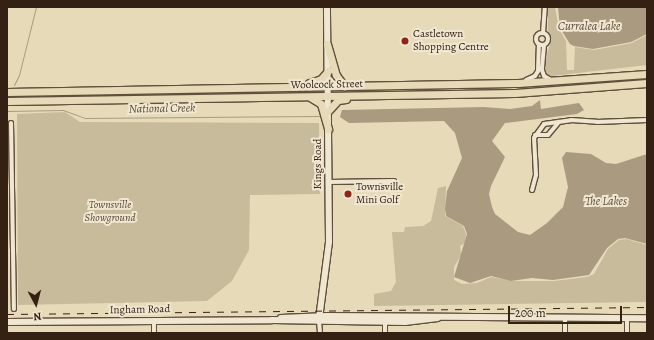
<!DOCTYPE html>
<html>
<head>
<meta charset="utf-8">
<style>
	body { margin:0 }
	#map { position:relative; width:654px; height:340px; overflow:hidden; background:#e6dab8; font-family:Alegreya,serif }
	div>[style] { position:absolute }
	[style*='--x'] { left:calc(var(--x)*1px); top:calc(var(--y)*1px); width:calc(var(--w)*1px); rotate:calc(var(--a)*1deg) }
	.green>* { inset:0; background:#c8bb9c }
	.water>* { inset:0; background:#aa9b80 }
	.stream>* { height:1px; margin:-0.5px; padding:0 0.5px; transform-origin:0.5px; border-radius:0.5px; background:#aa9b80 }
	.roads { filter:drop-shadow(1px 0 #614f3c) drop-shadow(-1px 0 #614f3c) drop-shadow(0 1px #614f3c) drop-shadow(0 -1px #614f3c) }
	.street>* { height:4px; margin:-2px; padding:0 2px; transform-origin:2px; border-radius:2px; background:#efe7d1 }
	.street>.ring { margin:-2px; padding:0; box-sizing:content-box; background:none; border:4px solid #efe7d1; border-radius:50% }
	.secondary>* { height:6px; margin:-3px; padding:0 3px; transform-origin:3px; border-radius:3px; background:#efe7d1 }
	.primary>* { height:7px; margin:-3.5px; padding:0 3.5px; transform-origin:3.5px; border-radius:3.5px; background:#e6dab8 }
	.rail>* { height:1px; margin-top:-0.5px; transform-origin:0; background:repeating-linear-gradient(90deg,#352113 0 7px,transparent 0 14px) }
	.dots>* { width:11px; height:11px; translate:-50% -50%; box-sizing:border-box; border:2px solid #efe7d1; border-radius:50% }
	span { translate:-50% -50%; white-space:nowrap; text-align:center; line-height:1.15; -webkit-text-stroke:4px #efe7d1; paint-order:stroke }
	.poi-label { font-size:11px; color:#352113 }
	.left { translate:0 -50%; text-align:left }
	.street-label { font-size:11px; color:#352113 }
	.park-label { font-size:11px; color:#5a4835; font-style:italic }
	.water-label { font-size:12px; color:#5e4c39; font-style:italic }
	.frame { position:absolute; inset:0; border:8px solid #352113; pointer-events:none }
	.north { position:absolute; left:16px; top:284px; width:40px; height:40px; -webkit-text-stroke:3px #efe7d1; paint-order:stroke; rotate:173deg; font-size:11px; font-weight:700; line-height:16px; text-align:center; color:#352113 }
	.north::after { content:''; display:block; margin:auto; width:14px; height:18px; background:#352113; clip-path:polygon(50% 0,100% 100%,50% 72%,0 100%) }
	.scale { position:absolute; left:508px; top:306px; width:114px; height:18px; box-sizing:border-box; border:2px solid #352113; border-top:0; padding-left:5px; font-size:12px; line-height:14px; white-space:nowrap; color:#352113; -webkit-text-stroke:3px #efe7d1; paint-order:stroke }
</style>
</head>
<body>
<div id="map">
	<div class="green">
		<div style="clip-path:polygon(548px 7px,555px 7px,559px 29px,566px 41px,567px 70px,574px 70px,575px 47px,594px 50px,632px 43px,647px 35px,647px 65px,552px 76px,546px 74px,544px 64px,551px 40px,548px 30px)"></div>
		<div style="clip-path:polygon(65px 112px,80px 122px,319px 123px,320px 194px,250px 195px,249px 250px,232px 281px,207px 301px,18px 305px,17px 114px)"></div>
		<div style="clip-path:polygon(446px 186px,445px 216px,463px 226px,466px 234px,465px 243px,460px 246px,461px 255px,454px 267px,454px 280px,462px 284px,477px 283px,491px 277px,513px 281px,554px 281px,587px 277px,594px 274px,608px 249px,619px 240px,626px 239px,647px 245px,647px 302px,374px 306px,374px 294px,391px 291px,396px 282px,392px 232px,404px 232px,405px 227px,423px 226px,431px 221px,438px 188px)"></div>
	</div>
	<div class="water">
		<div style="clip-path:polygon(558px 7px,647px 7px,647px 34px,631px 42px,593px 49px,574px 46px,570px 44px,560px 28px)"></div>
		<div style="clip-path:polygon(540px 100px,541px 109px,579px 103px,584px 110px,577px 114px,505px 123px,492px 141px,505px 157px,491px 186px,489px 194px,492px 207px,495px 214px,518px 232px,530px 235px,547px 223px,563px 207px,568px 187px,562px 158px,566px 152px,591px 154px,606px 163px,616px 164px,647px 154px,647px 244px,625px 238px,618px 239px,607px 248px,589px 275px,553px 280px,532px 278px,511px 281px,491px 276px,470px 283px,454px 277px,467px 234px,464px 226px,446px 216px,445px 208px,447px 191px,462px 158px,455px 133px,444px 121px,349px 123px,340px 117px,342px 110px,484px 107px,510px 109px,532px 106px)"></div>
	</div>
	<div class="stream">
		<div style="--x:14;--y:85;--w:11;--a:-63"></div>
		<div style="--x:19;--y:75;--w:70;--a:-76"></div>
		<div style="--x:7;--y:111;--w:56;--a:-1"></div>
		<div style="--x:63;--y:110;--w:23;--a:20"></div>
		<div style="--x:85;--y:118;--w:234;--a:-0.5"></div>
	</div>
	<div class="roads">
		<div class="street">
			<div class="ring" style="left:536px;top:33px;width:8px;height:8px"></div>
			<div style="--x:543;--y:33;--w:26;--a:-86"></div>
			<div style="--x:544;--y:45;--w:25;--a:95"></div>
			<div style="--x:542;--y:70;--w:6;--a:72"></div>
			<div style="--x:544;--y:76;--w:8;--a:30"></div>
			<div style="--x:526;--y:80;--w:10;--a:-24"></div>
			<div style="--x:535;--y:76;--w:6;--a:-59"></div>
			<div style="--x:538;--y:71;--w:27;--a:-88"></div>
			<div style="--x:11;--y:123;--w:186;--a:89.1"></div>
			<div style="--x:535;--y:135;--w:13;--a:0"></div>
			<div style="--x:548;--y:135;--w:17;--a:-50"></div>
			<div style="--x:328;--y:182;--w:66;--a:-0.9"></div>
			<div style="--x:532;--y:190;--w:16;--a:-75"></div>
			<div style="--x:536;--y:175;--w:37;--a:-93"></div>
			<div style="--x:534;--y:138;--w:17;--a:-54"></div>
			<div style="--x:544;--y:124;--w:27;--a:-8"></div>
			<div style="--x:571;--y:120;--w:26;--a:4"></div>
			<div style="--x:597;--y:122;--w:50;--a:-2.3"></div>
			<div style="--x:565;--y:318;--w:15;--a:90"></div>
			<div style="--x:627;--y:318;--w:15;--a:90"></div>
			<div style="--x:154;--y:320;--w:13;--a:90"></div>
			<div style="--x:319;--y:321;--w:12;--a:85"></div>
			<div style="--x:385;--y:321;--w:12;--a:90"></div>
		</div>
		<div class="secondary">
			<div style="--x:281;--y:318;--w:46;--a:-2.5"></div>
			<div style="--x:327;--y:316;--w:320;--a:0.4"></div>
			<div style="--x:319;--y:319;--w:78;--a:-82.6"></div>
			<div style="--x:329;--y:242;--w:235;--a:-90.5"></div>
			<div style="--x:7;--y:322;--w:265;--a:-0.4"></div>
			<div style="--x:272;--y:320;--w:133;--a:0.9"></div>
			<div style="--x:405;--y:322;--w:33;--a:-7"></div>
		</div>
		<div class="primary">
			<div style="--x:327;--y:44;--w:32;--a:74"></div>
			<div style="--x:336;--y:75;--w:14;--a:54"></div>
			<div style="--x:309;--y:83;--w:13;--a:-18"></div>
			<div style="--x:321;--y:79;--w:11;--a:-49"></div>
			<div style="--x:7;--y:92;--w:511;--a:-1.01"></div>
			<div style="--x:518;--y:83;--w:129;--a:-4"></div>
			<div style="--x:310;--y:97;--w:13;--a:32"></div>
			<div style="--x:321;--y:104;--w:26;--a:74"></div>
			<div style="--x:7;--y:101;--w:508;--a:-0.9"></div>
			<div style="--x:515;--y:93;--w:132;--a:-4.3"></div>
			<div style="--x:328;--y:111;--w:15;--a:-48"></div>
			<div style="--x:338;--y:100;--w:8;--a:-7"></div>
		</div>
	</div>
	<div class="rail">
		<div style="--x:7;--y:314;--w:640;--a:-0.63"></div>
	</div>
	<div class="dots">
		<div style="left:405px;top:41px;background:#8f2418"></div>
		<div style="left:348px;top:194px;background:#8f2418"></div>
	</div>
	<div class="poi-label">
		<span class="left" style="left:413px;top:41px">Castletown<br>Shopping Centre</span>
		<span class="left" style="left:356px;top:194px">Townsville<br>Mini Golf</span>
	</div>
	<div class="street-label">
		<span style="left:327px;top:85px;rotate:-1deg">Woolcock Street</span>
		<span style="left:318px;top:164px;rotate:-90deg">Kings Road</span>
		<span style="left:140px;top:310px;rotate:-1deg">Ingham Road</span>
	</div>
	<div class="park-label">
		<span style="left:110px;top:212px">Townsville<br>Showground</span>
	</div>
	<div class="water-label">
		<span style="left:589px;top:27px">Curralea Lake</span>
		<span style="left:162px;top:109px;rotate:-1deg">National Creek</span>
		<span style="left:606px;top:202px">The Lakes</span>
	</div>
	<div class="frame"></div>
	<div class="north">N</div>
	<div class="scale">200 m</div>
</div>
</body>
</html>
